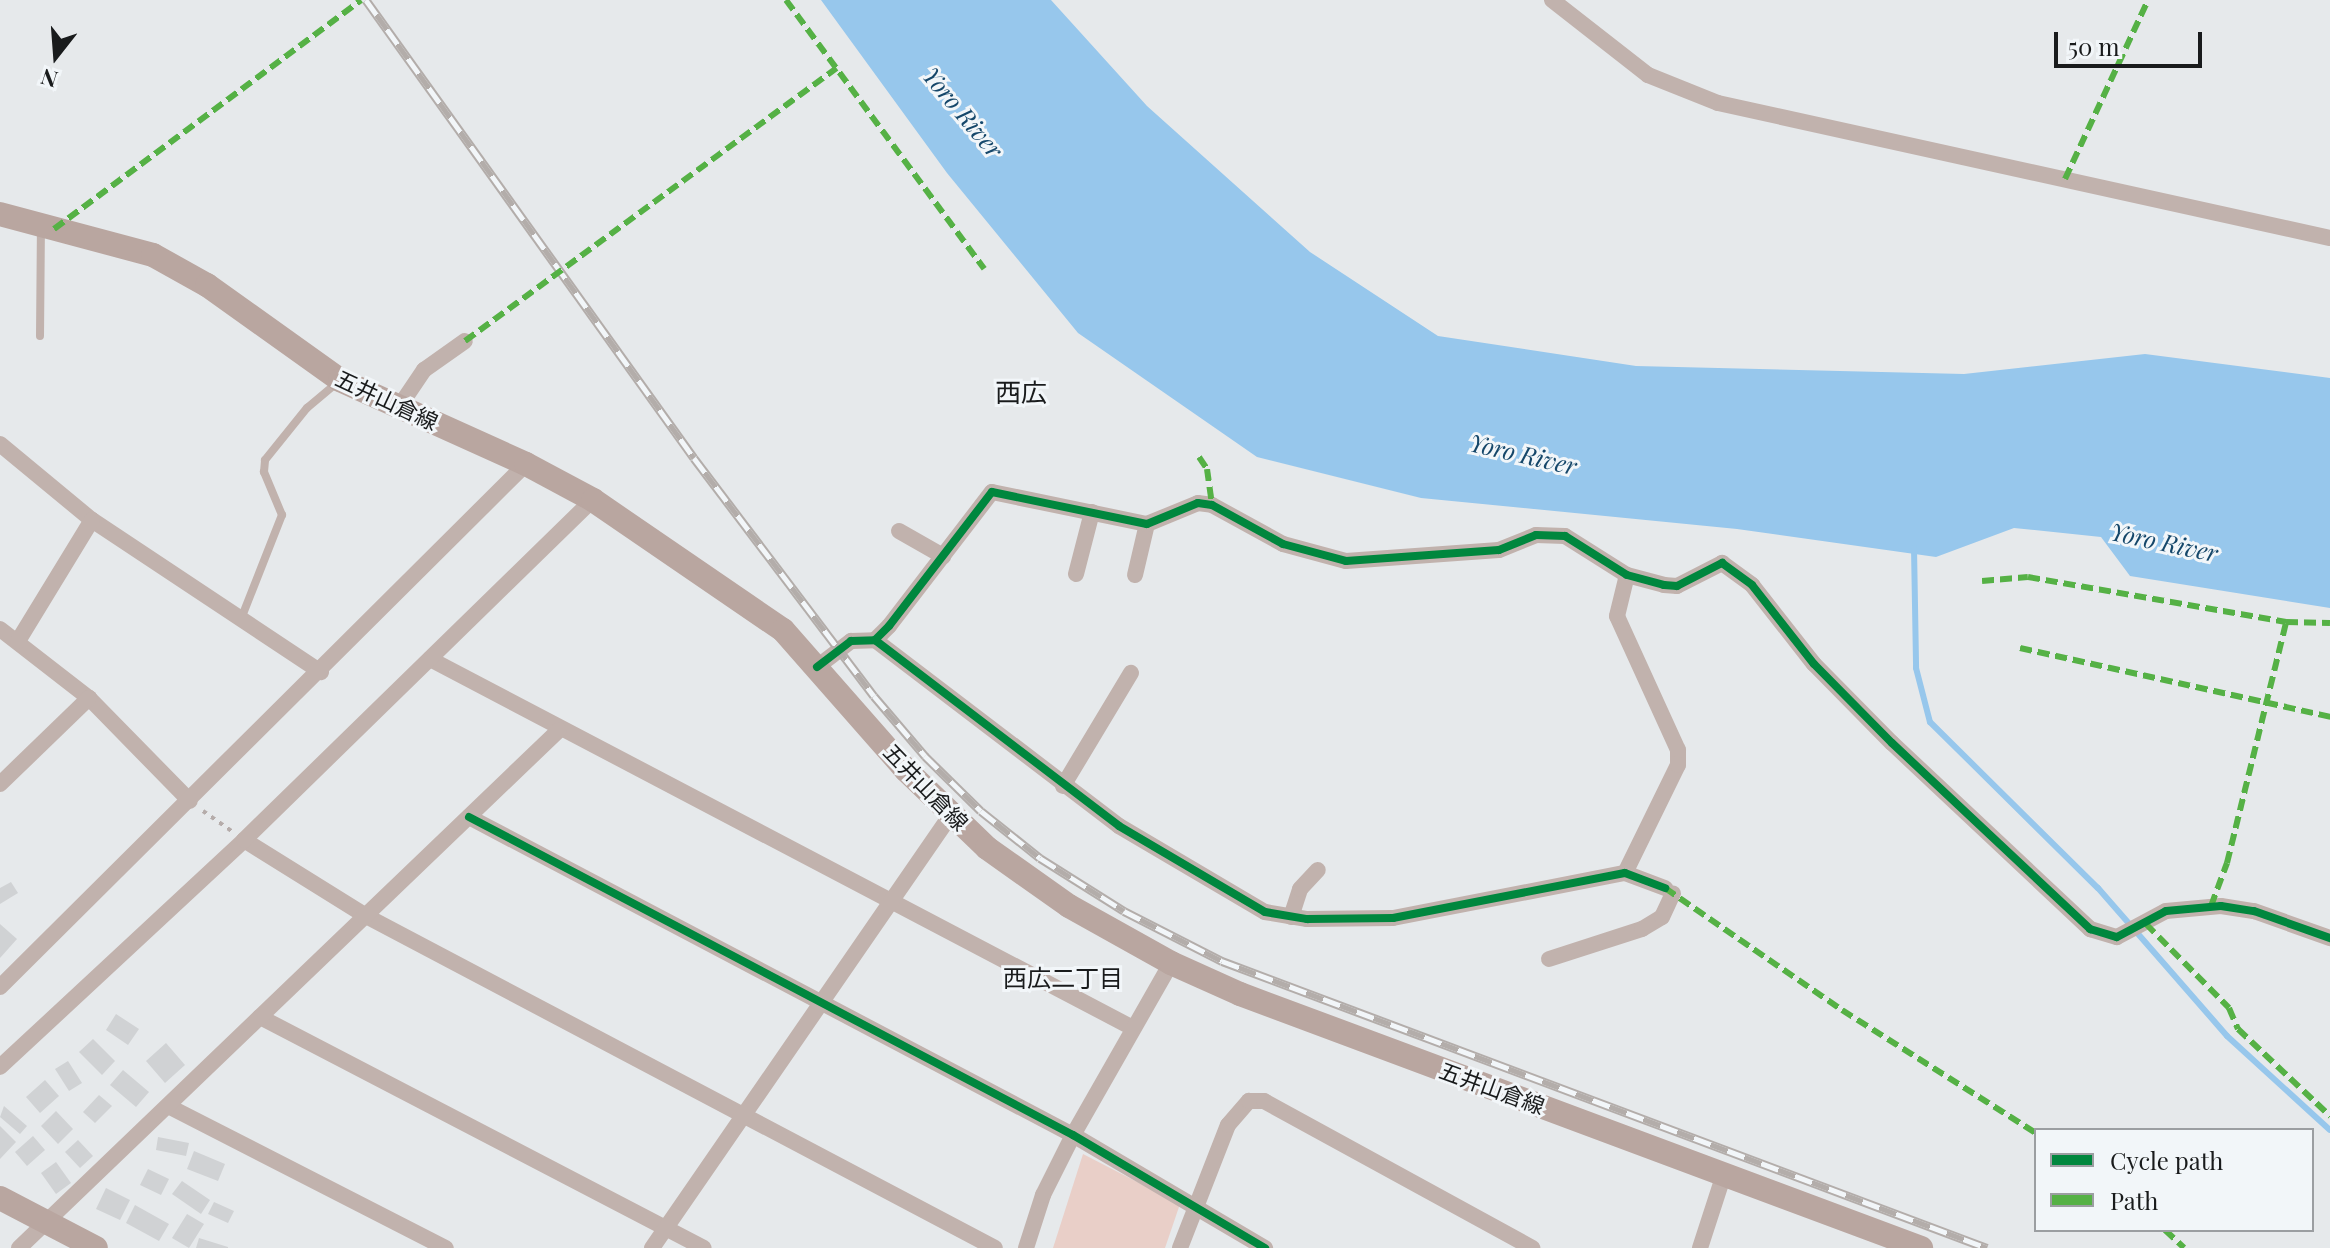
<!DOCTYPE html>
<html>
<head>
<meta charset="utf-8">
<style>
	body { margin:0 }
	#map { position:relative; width:2330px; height:1248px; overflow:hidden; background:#e6e9eb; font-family:"Playfair Display","Noto Sans JP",serif }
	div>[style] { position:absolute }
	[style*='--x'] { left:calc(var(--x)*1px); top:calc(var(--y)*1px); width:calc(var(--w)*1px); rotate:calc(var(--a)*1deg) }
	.green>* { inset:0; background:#e9cfc8 }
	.water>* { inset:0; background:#97c7ec }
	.stream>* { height:6px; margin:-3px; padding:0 3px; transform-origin:3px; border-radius:3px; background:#97c7ec }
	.building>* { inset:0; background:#d0d2d4 }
	.path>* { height:4px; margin-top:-2px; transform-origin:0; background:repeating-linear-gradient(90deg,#b5acaa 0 4px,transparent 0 10px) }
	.lane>* { height:8px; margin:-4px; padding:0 4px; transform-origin:4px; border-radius:4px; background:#c1b2ad }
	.street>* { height:16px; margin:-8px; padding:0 8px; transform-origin:8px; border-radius:8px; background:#c1b2ad }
	.secondary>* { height:24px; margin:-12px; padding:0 12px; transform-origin:12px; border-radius:12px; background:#b9a6a0 }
	.rail>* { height:9px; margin-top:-4.5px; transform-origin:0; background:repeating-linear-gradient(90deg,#f2f6f9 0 18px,#b3adaa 0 36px); box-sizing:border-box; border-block:2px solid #b3adaa }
	.quiet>* { height:6px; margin-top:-3px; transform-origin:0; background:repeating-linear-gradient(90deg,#55b145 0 12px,transparent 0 18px) }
	.cycleway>* { height:8px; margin:-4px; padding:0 4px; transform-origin:4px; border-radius:4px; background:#00873e }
	span { translate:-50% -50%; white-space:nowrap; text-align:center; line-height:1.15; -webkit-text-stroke:6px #f2f6f9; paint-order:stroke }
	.street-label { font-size:22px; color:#191b1c }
	.water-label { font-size:24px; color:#15476a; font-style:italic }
	.neighbourhood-label { font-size:24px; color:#191b1c }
	.quarter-label { font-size:26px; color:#191b1c }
	.legend { position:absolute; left:2034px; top:1128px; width:280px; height:104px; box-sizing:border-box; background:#f2f6f9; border:2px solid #9b9ea1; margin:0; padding:10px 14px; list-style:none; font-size:24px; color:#191b1c }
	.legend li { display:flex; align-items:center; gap:16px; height:40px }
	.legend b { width:40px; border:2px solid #9b9ea1 }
	.north { position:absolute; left:16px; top:16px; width:80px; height:80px; -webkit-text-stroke:6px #f2f6f9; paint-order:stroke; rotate:197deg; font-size:22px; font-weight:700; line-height:32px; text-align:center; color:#191b1c }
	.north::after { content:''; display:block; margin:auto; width:28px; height:36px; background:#191b1c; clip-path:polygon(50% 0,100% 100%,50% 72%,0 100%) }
	.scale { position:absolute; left:2054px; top:32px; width:148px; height:36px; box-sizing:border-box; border:4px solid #191b1c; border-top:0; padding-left:10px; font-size:24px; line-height:28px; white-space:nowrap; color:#191b1c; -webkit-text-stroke:6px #f2f6f9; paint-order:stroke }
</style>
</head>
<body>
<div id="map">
	<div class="green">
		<div style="clip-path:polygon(1083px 1154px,1180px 1204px,1165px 1248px,1053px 1248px)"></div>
	</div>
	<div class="water">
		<div style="clip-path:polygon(821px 0,1051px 0,1147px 106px,1310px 252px,1438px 336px,1636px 366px,1964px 374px,2145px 354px,2330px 378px,2330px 608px,2130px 576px,2101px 537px,2014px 528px,1936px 557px,1737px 529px,1421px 498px,1257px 457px,1078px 333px,947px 173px)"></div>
	</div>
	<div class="stream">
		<div style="--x:1914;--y:548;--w:120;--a:89"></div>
		<div style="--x:1916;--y:668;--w:56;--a:75.5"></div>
		<div style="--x:1930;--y:722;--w:236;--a:44.7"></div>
		<div style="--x:2098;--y:888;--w:196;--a:48.9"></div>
		<div style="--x:2227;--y:1036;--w:139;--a:42.4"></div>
	</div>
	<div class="building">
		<div style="clip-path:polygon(11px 882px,18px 893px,0 904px,0 888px)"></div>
		<div style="clip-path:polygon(0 924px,17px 939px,0 958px)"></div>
		<div style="clip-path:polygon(116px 1014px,139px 1029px,128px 1045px,106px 1030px)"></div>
		<div style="clip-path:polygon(93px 1039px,115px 1061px,102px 1075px,79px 1052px)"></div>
		<div style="clip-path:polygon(166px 1043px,185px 1065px,165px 1083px,146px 1061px)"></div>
		<div style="clip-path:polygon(68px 1061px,82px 1083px,69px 1091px,55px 1069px)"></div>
		<div style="clip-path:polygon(123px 1070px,149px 1092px,136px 1107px,110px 1085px)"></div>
		<div style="clip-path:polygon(45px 1080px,59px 1096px,40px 1113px,26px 1097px)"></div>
		<div style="clip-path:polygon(99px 1095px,112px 1106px,95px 1123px,83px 1112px)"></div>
		<div style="clip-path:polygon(4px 1106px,27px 1126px,20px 1134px,0 1117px)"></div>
		<div style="clip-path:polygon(56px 1111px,73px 1129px,58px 1144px,41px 1126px)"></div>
		<div style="clip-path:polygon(0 1126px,16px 1142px,0 1159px)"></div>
		<div style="clip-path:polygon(33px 1136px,45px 1150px,27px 1166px,15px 1152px)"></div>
		<div style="clip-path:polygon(158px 1137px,189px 1143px,186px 1156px,156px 1150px)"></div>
		<div style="clip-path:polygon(78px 1140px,93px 1156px,80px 1168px,65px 1152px)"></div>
		<div style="clip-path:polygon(194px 1151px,225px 1164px,218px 1181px,187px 1169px)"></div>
		<div style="clip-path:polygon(56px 1162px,71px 1183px,56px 1194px,41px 1173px)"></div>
		<div style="clip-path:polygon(148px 1169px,169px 1179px,161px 1195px,140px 1185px)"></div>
		<div style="clip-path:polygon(182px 1181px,210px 1200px,201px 1214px,172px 1194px)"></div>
		<div style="clip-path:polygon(106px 1188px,130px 1200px,120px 1220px,96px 1209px)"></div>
		<div style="clip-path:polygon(214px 1202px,234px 1211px,228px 1223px,208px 1214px)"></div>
		<div style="clip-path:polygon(135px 1205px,169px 1224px,159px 1241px,126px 1223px)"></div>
		<div style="clip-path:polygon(187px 1214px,204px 1224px,189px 1248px,172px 1238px)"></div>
		<div style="clip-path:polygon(199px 1238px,228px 1247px,228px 1248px,196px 1248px)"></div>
	</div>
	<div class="path">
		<div style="--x:203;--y:811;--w:35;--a:35"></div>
	</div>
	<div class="lane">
		<div style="--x:40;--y:336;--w:106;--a:-89.5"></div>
		<div style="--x:241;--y:619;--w:112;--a:-68.5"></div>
		<div style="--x:282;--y:515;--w:47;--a:-112.7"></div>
		<div style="--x:264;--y:472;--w:12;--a:-85"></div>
		<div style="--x:265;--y:460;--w:67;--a:-51.1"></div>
		<div style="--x:307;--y:408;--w:40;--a:-40"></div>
	</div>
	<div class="street">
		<div style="--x:1552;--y:0;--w:122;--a:38"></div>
		<div style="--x:1648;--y:75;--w:75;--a:21.8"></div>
		<div style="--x:1718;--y:103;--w:627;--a:12.44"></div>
		<div style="--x:399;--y:407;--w:45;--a:-56"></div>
		<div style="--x:424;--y:370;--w:50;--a:-35.3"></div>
		<div style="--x:0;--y:444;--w:119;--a:39.6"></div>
		<div style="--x:92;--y:520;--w:275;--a:33.6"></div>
		<div style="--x:899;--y:531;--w:51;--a:29.6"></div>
		<div style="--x:1076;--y:574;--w:64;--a:-75.5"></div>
		<div style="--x:1135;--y:575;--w:52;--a:-76.8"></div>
		<div style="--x:0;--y:629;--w:113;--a:37.8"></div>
		<div style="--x:89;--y:698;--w:144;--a:45.6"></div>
		<div style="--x:875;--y:640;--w:307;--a:37.3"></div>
		<div style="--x:1119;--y:826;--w:169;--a:30.5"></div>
		<div style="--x:1265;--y:912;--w:43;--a:9.5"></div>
		<div style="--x:1307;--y:919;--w:86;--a:-0.7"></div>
		<div style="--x:1393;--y:918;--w:236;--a:-11"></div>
		<div style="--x:1625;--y:873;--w:43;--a:20.6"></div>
		<div style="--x:18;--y:641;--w:142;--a:-58.6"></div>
		<div style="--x:430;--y:659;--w:792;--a:27.7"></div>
		<div style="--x:817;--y:667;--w:43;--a:-37.4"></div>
		<div style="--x:851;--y:641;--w:24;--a:-2"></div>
		<div style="--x:875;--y:640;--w:20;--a:-45"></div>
		<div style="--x:889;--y:626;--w:169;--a:-52.5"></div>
		<div style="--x:992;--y:492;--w:158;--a:11.7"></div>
		<div style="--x:1147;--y:524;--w:55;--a:-22.4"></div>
		<div style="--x:1198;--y:503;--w:14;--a:8"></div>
		<div style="--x:1212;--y:505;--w:81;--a:28.8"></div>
		<div style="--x:1283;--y:544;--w:65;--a:15.1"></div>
		<div style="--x:1346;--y:561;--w:153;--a:-4.1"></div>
		<div style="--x:1499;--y:550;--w:40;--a:-22"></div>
		<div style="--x:1536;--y:535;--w:29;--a:2"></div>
		<div style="--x:1565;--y:536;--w:73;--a:32.2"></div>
		<div style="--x:1627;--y:575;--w:38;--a:15"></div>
		<div style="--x:1664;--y:585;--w:13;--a:4"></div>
		<div style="--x:1677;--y:586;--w:51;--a:-27.1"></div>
		<div style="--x:1722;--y:563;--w:37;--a:36"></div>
		<div style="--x:1752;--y:585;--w:100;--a:51.9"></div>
		<div style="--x:1814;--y:664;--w:111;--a:45.4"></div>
		<div style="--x:1892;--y:743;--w:272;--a:43.2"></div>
		<div style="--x:2090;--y:929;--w:28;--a:17"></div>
		<div style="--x:2117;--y:937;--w:55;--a:-28"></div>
		<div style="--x:2166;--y:911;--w:55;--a:-5.2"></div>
		<div style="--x:2221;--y:906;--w:33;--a:9"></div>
		<div style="--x:2254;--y:911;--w:81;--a:19.6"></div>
		<div style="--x:0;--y:784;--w:124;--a:-44"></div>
		<div style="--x:1063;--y:786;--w:132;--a:-59"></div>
		<div style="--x:469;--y:817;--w:683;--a:27.77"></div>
		<div style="--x:1073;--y:1135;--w:223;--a:30.5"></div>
		<div style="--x:244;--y:840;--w:144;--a:31.9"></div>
		<div style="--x:366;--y:916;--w:711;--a:27.83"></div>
		<div style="--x:1625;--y:873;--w:120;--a:-63.9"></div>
		<div style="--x:1678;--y:765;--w:15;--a:-90"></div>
		<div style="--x:1678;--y:750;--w:147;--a:-114.5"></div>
		<div style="--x:1617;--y:616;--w:42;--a:-76.3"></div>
		<div style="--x:1291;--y:917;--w:29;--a:-72"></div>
		<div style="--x:1300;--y:889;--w:26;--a:-47"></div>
		<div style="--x:1549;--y:959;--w:98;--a:-17.9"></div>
		<div style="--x:1642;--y:929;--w:23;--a:-31"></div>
		<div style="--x:1662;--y:917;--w:26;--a:-65"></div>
		<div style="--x:0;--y:987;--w:742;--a:-44.84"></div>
		<div style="--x:260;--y:1017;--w:500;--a:27.49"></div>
		<div style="--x:0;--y:1067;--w:333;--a:-42.9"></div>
		<div style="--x:244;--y:840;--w:487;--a:-44.3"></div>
		<div style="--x:168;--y:1106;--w:312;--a:27.1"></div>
		<div style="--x:19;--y:1248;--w:748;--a:-43.81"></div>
		<div style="--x:652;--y:1248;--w:525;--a:-55.4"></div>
		<div style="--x:1026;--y:1248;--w:56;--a:-72.2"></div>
		<div style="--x:1043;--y:1195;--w:67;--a:-63.4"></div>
		<div style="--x:1073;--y:1135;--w:198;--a:-60.3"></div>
		<div style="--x:1180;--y:1248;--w:132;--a:-68.7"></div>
		<div style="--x:1228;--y:1125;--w:32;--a:-49"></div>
		<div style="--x:1249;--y:1101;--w:15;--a:0"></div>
		<div style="--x:1264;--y:1101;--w:306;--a:28.7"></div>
		<div style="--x:1700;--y:1248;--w:78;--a:-72"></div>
	</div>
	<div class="secondary">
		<div style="--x:0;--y:214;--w:158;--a:15"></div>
		<div style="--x:153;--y:255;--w:62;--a:29.1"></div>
		<div style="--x:207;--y:285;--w:163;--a:35.5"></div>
		<div style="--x:340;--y:380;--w:204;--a:24.3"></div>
		<div style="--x:526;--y:464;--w:76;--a:28.2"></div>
		<div style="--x:593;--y:500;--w:230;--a:34.4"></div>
		<div style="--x:783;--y:630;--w:186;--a:48.7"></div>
		<div style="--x:906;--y:770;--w:112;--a:43.9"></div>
		<div style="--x:987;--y:848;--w:100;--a:35.3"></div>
		<div style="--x:1069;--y:906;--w:117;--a:29.2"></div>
		<div style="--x:1171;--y:963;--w:76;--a:24.2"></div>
		<div style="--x:1240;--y:994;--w:727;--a:20.45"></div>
		<div style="--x:0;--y:1198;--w:108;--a:27.5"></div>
	</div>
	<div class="rail">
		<div style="--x:366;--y:0;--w:563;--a:54.39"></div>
		<div style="--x:694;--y:458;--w:298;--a:52.9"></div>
		<div style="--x:874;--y:696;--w:79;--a:49.6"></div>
		<div style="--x:925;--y:756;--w:78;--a:44.5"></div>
		<div style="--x:981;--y:811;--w:75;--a:38.5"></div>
		<div style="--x:1040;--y:858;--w:99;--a:32.2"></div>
		<div style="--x:1124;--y:911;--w:110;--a:27"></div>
		<div style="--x:1222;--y:961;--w:817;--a:20.56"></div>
	</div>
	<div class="quiet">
		<div style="--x:786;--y:0;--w:334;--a:53.6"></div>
		<div style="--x:2065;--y:179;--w:197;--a:-65.1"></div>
		<div style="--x:54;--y:229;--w:383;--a:-36.7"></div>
		<div style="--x:465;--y:341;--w:461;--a:-36.3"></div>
		<div style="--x:1199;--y:457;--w:14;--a:56"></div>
		<div style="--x:1207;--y:469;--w:36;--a:82"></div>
		<div style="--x:1982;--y:581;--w:46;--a:-5"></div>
		<div style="--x:2028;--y:577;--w:262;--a:9.9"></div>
		<div style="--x:2286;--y:622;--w:44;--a:1.3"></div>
		<div style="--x:2020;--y:648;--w:318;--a:12.5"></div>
		<div style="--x:1665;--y:888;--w:215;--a:34.6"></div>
		<div style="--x:1842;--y:1010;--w:230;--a:32.4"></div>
		<div style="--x:2211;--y:906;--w:46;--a:-69.6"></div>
		<div style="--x:2227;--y:863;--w:248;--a:-76.2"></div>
		<div style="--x:2146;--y:924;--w:118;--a:45.3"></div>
		<div style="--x:2229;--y:1008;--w:23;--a:67"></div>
		<div style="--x:2238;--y:1029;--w:127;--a:43.4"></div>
		<div style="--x:2165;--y:1230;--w:26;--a:43"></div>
	</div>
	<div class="cycleway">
		<div style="--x:875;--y:640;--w:307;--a:37.3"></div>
		<div style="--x:1119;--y:826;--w:169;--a:30.5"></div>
		<div style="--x:1265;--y:912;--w:43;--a:9.5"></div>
		<div style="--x:1307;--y:919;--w:86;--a:-0.7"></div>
		<div style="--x:1393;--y:918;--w:236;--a:-11"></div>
		<div style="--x:1625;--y:873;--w:43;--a:20.6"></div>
		<div style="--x:817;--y:667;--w:43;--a:-37.4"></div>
		<div style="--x:851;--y:641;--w:24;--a:-2"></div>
		<div style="--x:875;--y:640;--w:20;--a:-45"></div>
		<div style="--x:889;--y:626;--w:169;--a:-52.5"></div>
		<div style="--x:992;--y:492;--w:158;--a:11.7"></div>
		<div style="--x:1147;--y:524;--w:55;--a:-22.4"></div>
		<div style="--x:1198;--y:503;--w:14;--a:8"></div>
		<div style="--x:1212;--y:505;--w:81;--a:28.8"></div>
		<div style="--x:1283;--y:544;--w:65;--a:15.1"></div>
		<div style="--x:1346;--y:561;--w:153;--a:-4.1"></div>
		<div style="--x:1499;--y:550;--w:40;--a:-22"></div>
		<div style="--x:1536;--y:535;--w:29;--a:2"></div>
		<div style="--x:1565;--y:536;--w:73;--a:32.2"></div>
		<div style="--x:1627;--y:575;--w:38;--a:15"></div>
		<div style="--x:1664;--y:585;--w:13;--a:4"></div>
		<div style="--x:1677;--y:586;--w:51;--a:-27.1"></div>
		<div style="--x:1722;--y:563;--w:37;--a:36"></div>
		<div style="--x:1752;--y:585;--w:100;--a:51.9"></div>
		<div style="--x:1814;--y:664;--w:111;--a:45.4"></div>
		<div style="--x:1892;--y:743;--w:272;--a:43.2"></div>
		<div style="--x:2090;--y:929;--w:28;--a:17"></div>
		<div style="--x:2117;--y:937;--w:55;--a:-28"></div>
		<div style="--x:2166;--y:911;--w:55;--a:-5.2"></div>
		<div style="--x:2221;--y:906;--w:33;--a:9"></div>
		<div style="--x:2254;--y:911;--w:81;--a:19.6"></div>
		<div style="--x:469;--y:817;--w:683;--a:27.77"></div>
		<div style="--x:1073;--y:1135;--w:223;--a:30.5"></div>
	</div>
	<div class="street-label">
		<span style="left:387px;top:400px;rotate:25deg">五井山倉線</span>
		<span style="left:926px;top:787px;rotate:46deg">五井山倉線</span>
		<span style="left:1492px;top:1088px;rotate:20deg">五井山倉線</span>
	</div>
	<div class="water-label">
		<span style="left:963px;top:112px;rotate:50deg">Yoro River</span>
		<span style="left:1523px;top:454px;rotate:13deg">Yoro River</span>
		<span style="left:2164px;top:542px;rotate:12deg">Yoro River</span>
	</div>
	<div class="neighbourhood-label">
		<span style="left:1063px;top:978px">西広二丁目</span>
	</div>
	<div class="quarter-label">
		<span style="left:1021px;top:392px">西広</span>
	</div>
	<ul class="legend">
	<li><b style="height:10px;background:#00873e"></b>Cycle path</li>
	<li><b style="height:10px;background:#55b145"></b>Path</li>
	</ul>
	<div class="north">N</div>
	<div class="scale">50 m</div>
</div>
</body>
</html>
